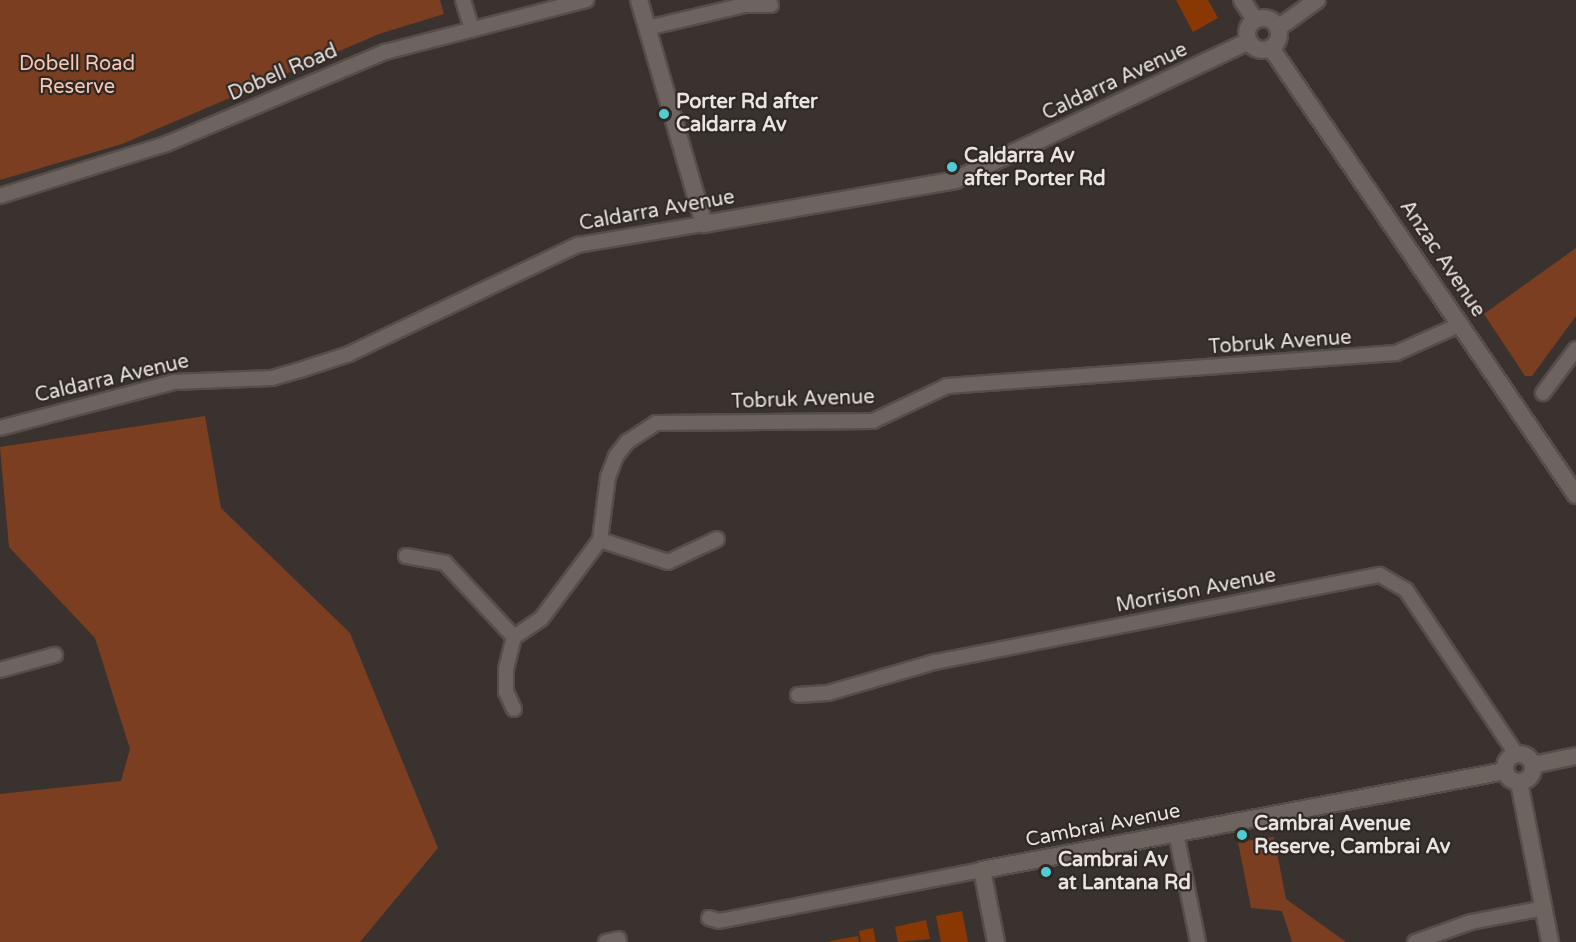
<!DOCTYPE html>
<html>
<head>
<meta charset="utf-8">
<style>
	body { margin:0 }
	#map { position:relative; width:1576px; height:942px; overflow:hidden; background:#3a322e; font-family:"Varela Round",sans-serif }
	div>[style] { position:absolute }
	[style*='--x'] { left:calc(var(--x)*1px); top:calc(var(--y)*1px); width:calc(var(--w)*1px); rotate:calc(var(--a)*1deg) }
	.green>* { inset:0; background:#7c3e20 }
	.building>* { inset:0; background:#8a3803 }
	.roads { filter:drop-shadow(2px 0 #554e4b) drop-shadow(-2px 0 #554e4b) drop-shadow(0 2px #554e4b) drop-shadow(0 -2px #554e4b) }
	.minor>* { height:14px; margin:-7px; padding:0 7px; transform-origin:7px; border-radius:7px; background:#6d635f }
	.tertiary>* { height:16px; margin:-8px; padding:0 8px; transform-origin:8px; border-radius:8px; background:#6d635f }
	.tertiary>.ring { margin:-8px; padding:0; box-sizing:content-box; background:none; border:16px solid #6d635f; border-radius:50% }
	.dots>* { width:16px; height:16px; translate:-50% -50%; box-sizing:border-box; border:3px solid #302824; border-radius:50% }
	span { translate:-50% -50%; white-space:nowrap; text-align:center; line-height:1.15; -webkit-text-stroke:4.5px #302824; paint-order:stroke }
	.park-label { font-size:20px; color:#f8c8b2 }
	.street-label { font-size:20px; color:#e9e4e1 }
	.poi-label { font-size:20px; color:#e9e4e1; font-weight:700 }
	.left { translate:0 -50%; text-align:left }
</style>
</head>
<body>
<div id="map">
	<div class="green">
		<div style="clip-path:polygon(0 0,440px 0,444px 14px,379px 34px,122px 144px,0 180px)"></div>
		<div style="clip-path:polygon(1576px 248px,1576px 316px,1532px 376px,1525px 376px,1484px 314px)"></div>
		<div style="clip-path:polygon(205px 416px,221px 508px,350px 633px,438px 848px,360px 942px,0 942px,0 794px,121px 781px,130px 749px,95px 638px,9px 547px,0 447px)"></div>
		<div style="clip-path:polygon(1274px 837px,1286px 899px,1346px 942px,1292px 942px,1282px 911px,1251px 908px,1238px 842px)"></div>
	</div>
	<div class="building">
		<div style="clip-path:polygon(1176px 0,1208px 0,1218px 18px,1193px 32px)"></div>
		<div style="clip-path:polygon(962px 911px,968px 942px,941px 942px,936px 916px)"></div>
		<div style="clip-path:polygon(926px 920px,930px 939px,898px 942px,895px 927px)"></div>
		<div style="clip-path:polygon(873px 928px,876px 942px,861px 942px,859px 931px)"></div>
		<div style="clip-path:polygon(858px 936px,859px 942px,830px 942px,830px 941px)"></div>
	</div>
	<div class="roads">
		<div class="minor">
			<div style="--x:463;--y:0;--w:31;--a:73"></div>
			<div style="--x:647;--y:28;--w:101;--a:-13.2"></div>
			<div style="--x:745;--y:5;--w:26;--a:0"></div>
			<div style="--x:0;--y:196;--w:174;--a:-17.4"></div>
			<div style="--x:166;--y:144;--w:238;--a:-22.8"></div>
			<div style="--x:385;--y:52;--w:208;--a:-14.5"></div>
			<div style="--x:1543;--y:393;--w:55;--a:-53.1"></div>
			<div style="--x:0;--y:428;--w:180;--a:-14.8"></div>
			<div style="--x:174;--y:382;--w:98;--a:-2.3"></div>
			<div style="--x:272;--y:378;--w:29;--a:-16"></div>
			<div style="--x:300;--y:370;--w:52;--a:-18.1"></div>
			<div style="--x:349;--y:354;--w:254;--a:-25.5"></div>
			<div style="--x:578;--y:245;--w:128;--a:-9.5"></div>
			<div style="--x:600;--y:540;--w:71;--a:17.9"></div>
			<div style="--x:668;--y:562;--w:54;--a:-25.1"></div>
			<div style="--x:406;--y:556;--w:40;--a:10"></div>
			<div style="--x:445;--y:563;--w:101;--a:47"></div>
			<div style="--x:0;--y:670;--w:57;--a:-15.3"></div>
			<div style="--x:798;--y:695;--w:30;--a:-4"></div>
			<div style="--x:828;--y:693;--w:111;--a:-16.2"></div>
			<div style="--x:935;--y:662;--w:453;--a:-11.1"></div>
			<div style="--x:1380;--y:575;--w:30;--a:30"></div>
			<div style="--x:1406;--y:590;--w:197;--a:56.1"></div>
			<div style="--x:514;--y:709;--w:19;--a:-115"></div>
			<div style="--x:506;--y:692;--w:23;--a:-90"></div>
			<div style="--x:506;--y:669;--w:33;--a:-76"></div>
			<div style="--x:514;--y:637;--w:32;--a:-34"></div>
			<div style="--x:541;--y:619;--w:99;--a:-53.2"></div>
			<div style="--x:600;--y:540;--w:64;--a:-82.8"></div>
			<div style="--x:608;--y:477;--w:22;--a:-69"></div>
			<div style="--x:616;--y:456;--w:18;--a:-52"></div>
			<div style="--x:627;--y:442;--w:35;--a:-33"></div>
			<div style="--x:656;--y:423;--w:217;--a:-0.5"></div>
			<div style="--x:873;--y:421;--w:82;--a:-25.3"></div>
			<div style="--x:947;--y:386;--w:450;--a:-4.2"></div>
			<div style="--x:1396;--y:353;--w:71;--a:-24"></div>
			<div style="--x:1176;--y:833;--w:111;--a:78.6"></div>
			<div style="--x:709;--y:918;--w:10;--a:17"></div>
			<div style="--x:719;--y:921;--w:268;--a:-11"></div>
			<div style="--x:606;--y:942;--w:13;--a:-13"></div>
			<div style="--x:1415;--y:942;--w:59;--a:-19.7"></div>
			<div style="--x:1471;--y:922;--w:74;--a:-10.9"></div>
		</div>
		<div class="tertiary">
			<div style="--x:639;--y:0;--w:233;--a:73.8"></div>
			<div style="--x:704;--y:224;--w:255;--a:-9.9"></div>
			<div style="--x:955;--y:180;--w:325;--a:-25.3"></div>
			<div style="--x:1242;--y:0;--w:24;--a:57"></div>
			<div class="ring" style="left:1247px;top:18px;width:16px;height:16px"></div>
			<div style="--x:1278;--y:28;--w:48;--a:-35.7"></div>
			<div style="--x:1271;--y:48;--w:541;--a:55.69"></div>
			<div class="ring" style="left:1505px;top:754px;width:12px;height:12px"></div>
			<div style="--x:1533;--y:765;--w:44;--a:-11.8"></div>
			<div style="--x:1519;--y:782;--w:163;--a:79"></div>
			<div style="--x:996;--y:942;--w:73;--a:-101"></div>
			<div style="--x:982;--y:870;--w:532;--a:-10.72"></div>
		</div>
	</div>
	<div class="dots">
		<div style="left:664px;top:114px;background:#51ccd3"></div>
		<div style="left:952px;top:167px;background:#51ccd3"></div>
		<div style="left:1242px;top:835px;background:#51ccd3"></div>
		<div style="left:1046px;top:872px;background:#51ccd3"></div>
	</div>
	<div class="park-label">
		<span style="left:77px;top:76px">Dobell Road<br>Reserve</span>
	</div>
	<div class="street-label">
		<span style="left:283px;top:73px;rotate:-23deg">Dobell Road</span>
		<span style="left:1115px;top:82px;rotate:-25deg">Caldarra Avenue</span>
		<span style="left:657px;top:211px;rotate:-10deg">Caldarra Avenue</span>
		<span style="left:1442px;top:259px;rotate:56deg">Anzac Avenue</span>
		<span style="left:1280px;top:343px;rotate:-4deg">Tobruk Avenue</span>
		<span style="left:112px;top:379px;rotate:-13deg">Caldarra Avenue</span>
		<span style="left:803px;top:400px;rotate:-2deg">Tobruk Avenue</span>
		<span style="left:1196px;top:591px;rotate:-11deg">Morrison Avenue</span>
		<span style="left:1103px;top:826px;rotate:-11deg">Cambrai Avenue</span>
	</div>
	<div class="poi-label">
		<span class="left" style="left:676px;top:114px">Porter Rd after<br>Caldarra Av</span>
		<span class="left" style="left:964px;top:168px">Caldarra Av<br>after Porter Rd</span>
		<span class="left" style="left:1254px;top:836px">Cambrai Avenue<br>Reserve, Cambrai Av</span>
		<span class="left" style="left:1058px;top:872px">Cambrai Av<br>at Lantana Rd</span>
	</div>
</div>
</body>
</html>
